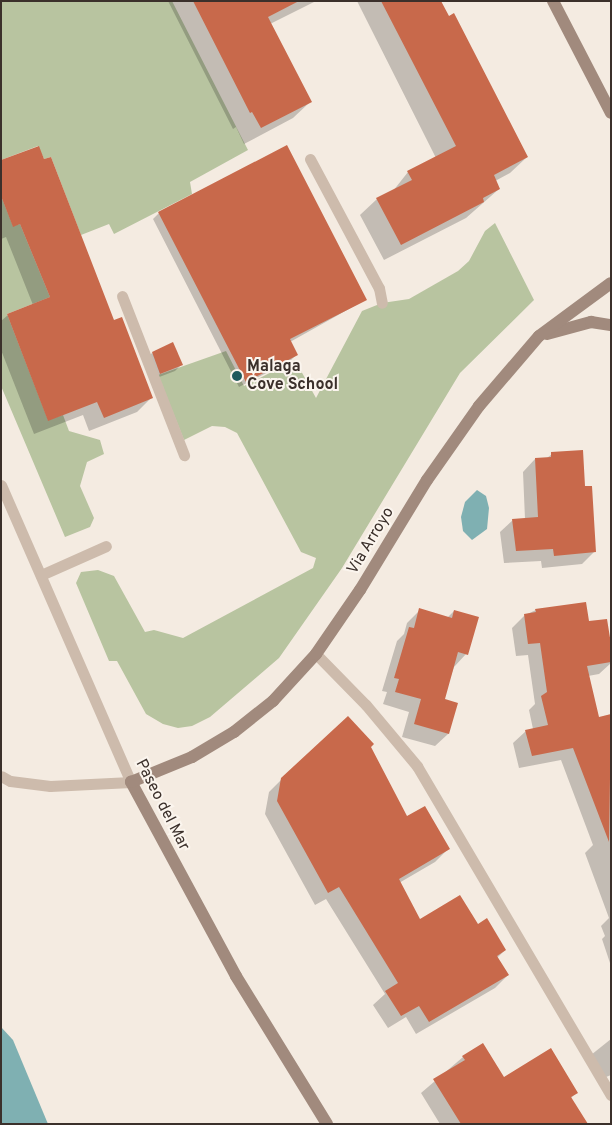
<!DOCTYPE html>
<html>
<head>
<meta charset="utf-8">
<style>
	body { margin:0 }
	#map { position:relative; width:612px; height:1125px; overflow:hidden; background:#f4ebe1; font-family:Overpass,sans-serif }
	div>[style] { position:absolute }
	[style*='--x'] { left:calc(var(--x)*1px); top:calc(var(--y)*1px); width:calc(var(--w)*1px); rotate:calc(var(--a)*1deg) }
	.green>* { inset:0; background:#b8c4a0 }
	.water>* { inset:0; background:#7fb0b2 }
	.shadow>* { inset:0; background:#0003 }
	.building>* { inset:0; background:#c8694b }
	.lane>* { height:11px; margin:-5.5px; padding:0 5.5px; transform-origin:5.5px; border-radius:5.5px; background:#cdbbac }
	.secondary>* { height:12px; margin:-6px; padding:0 6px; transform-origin:6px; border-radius:6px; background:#a18a7d }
	.dots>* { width:14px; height:14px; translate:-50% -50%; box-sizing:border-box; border:2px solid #fbf5ee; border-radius:50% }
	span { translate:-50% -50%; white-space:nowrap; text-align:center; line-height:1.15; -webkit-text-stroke:4px #fbf5ee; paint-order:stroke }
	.poi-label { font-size:16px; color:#3b302b; font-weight:700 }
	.left { translate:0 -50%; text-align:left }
	.street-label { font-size:16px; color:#3b302b }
	.frame { position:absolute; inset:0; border:2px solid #3b302b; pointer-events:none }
</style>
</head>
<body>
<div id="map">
	<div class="green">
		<div style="clip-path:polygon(1px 1px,172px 1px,248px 150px,190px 182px,192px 194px,114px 234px,109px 224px,81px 235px,51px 157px,44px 159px,38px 146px,1px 160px)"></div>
		<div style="clip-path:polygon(1px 196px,13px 226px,20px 224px,50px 297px,7px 314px,48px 420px,63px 415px,69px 431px,100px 440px,104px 454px,87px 462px,80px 486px,94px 518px,90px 527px,65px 537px,1px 386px)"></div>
		<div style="clip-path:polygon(495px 223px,534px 300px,460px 373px,342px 568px,279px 658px,210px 717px,192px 726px,178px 728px,163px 724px,146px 714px,117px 661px,109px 661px,76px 583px,81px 572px,98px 570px,114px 576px,145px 632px,154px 630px,183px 638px,313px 568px,316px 558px,301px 552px,237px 433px,225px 427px,212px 426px,184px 440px,158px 375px,226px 351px,244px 386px,295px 360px,316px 398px,362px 311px,382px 303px,409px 299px,458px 271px,469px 261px,485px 231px)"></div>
	</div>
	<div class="water">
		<div style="clip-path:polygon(477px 490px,486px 496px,489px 508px,487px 529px,472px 540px,463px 531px,461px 517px,465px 502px)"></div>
		<div style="clip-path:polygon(1px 1027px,13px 1040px,48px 1124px,1px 1124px)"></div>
	</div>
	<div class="shadow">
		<div style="clip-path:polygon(168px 1px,316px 1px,270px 24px,310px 102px,293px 118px,244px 144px,236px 127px,233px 129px)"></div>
		<div style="clip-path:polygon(357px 1px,440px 1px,527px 157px,510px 173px,495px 181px,499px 189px,466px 218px,384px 260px,360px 215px,377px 199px,393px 191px,408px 172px,436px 158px)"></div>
		<div style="clip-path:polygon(1px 161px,113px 321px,151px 398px,137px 412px,89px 431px,83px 415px,34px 434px,1px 350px,1px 321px,8px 315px,33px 305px,6px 237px,1px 239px)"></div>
		<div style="clip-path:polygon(159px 213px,365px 300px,290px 342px,296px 355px,290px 361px,239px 387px,153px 219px)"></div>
		<div style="clip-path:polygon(152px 353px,181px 365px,175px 371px,154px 379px,146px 359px)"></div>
		<div style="clip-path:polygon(552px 454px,584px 488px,595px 551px,582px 564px,542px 568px,541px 561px,504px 563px,500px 532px,513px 520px,525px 519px,523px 472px,535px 459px,547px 458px)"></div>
		<div style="clip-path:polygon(420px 610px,447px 618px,454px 611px,466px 654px,454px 667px,443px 699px,448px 734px,435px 746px,402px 737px,409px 712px,383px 704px,387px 692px,382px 691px,397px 641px,404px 634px,407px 623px)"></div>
		<div style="clip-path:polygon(536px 610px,588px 622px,611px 652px,611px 663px,599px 674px,588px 676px,598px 718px,611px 722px,611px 966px,602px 939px,605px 936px,601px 926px,609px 918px,585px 853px,593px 845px,561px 760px,519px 768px,513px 743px,526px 731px,533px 729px,529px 710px,535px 704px,528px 655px,516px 656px,512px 628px,525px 615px)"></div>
		<div style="clip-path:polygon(369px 747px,407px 818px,448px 849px,435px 862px,399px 883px,419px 920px,478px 925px,505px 950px,497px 958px,508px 975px,495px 988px,416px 1034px,406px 1017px,388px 1028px,373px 1005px,385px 994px,326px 899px,315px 905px,265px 814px,269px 792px,282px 779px)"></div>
		<div style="clip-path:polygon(611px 1039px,611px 1075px,601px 1079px,591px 1055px)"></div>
		<div style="clip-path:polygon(463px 1057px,504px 1079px,577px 1092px,570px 1099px,587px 1124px,440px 1124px,421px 1093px)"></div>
	</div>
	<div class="building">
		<div style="clip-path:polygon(193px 1px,299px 1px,268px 17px,312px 102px,261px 128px,252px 112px,250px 113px)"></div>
		<div style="clip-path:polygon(381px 1px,441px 1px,449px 16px,454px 13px,528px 157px,494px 175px,500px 189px,483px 198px,484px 202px,401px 245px,376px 198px,412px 180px,407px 171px,456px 146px)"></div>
		<div style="clip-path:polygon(287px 145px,367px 300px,290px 339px,298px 355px,246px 382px,158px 212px)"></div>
		<div style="clip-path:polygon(39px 146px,44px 159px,51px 157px,114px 320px,122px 317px,153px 398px,104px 418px,97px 402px,48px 421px,7px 314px,50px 297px,20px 224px,13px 227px,1px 196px,1px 160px)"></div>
		<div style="clip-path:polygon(173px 342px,183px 365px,160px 374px,152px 352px)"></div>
		<div style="clip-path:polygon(583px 450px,585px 486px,592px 486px,596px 552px,554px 556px,553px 549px,516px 551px,512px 519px,538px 517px,535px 458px,551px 457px,551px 452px)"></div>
		<div style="clip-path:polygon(586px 602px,589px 621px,607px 619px,611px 644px,611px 662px,587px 666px,599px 717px,611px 714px,609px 842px,573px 748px,532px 756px,525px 730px,548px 725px,541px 696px,547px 692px,540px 643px,528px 644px,524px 614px,536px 612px,535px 609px)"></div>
		<div style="clip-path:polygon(419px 608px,452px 618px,454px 610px,479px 617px,468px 655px,458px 652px,445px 699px,458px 703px,449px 734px,414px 724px,421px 699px,395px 692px,399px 679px,394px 678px,409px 627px,414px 628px)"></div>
		<div style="clip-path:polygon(348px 716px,374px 744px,371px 747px,407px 816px,425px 806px,450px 849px,399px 879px,420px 919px,460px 895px,478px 924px,487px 918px,506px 950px,497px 956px,509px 975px,429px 1022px,419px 1006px,401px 1016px,385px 991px,398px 983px,339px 887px,328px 893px,277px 801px,281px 778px)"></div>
		<div style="clip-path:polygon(483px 1043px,504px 1077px,551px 1048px,578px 1093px,571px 1097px,588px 1124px,461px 1124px,433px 1079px,465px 1060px,462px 1056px)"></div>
	</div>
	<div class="lane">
		<div style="--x:310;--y:159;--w:146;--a:61.9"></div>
		<div style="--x:379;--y:288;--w:15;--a:79"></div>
		<div style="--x:122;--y:296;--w:171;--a:68.7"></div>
		<div style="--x:1;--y:485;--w:324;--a:66.4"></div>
		<div style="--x:131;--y:782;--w:81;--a:177.2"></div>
		<div style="--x:50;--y:786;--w:40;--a:-172.9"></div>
		<div style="--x:10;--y:781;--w:10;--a:-151"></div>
		<div style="--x:41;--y:575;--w:71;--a:-24"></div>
		<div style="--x:316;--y:654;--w:71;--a:45.6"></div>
		<div style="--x:366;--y:705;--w:80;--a:50.1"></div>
		<div style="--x:417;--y:766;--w:382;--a:59.5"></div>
	</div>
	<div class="secondary">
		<div style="--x:553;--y:1;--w:126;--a:62.6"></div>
		<div style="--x:547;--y:334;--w:46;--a:-15.3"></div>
		<div style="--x:591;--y:322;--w:20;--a:9"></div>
		<div style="--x:327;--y:1124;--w:174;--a:-121.6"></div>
		<div style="--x:236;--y:976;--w:221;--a:-118.4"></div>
		<div style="--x:131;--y:782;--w:66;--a:-22.3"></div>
		<div style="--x:192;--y:757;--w:49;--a:-30.8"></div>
		<div style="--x:234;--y:732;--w:50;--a:-38.5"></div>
		<div style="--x:273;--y:701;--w:64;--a:-47.5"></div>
		<div style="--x:316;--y:654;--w:78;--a:-55.5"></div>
		<div style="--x:360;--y:590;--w:129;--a:-58.7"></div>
		<div style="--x:427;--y:480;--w:90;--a:-54.9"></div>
		<div style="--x:479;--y:406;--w:92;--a:-49.4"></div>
		<div style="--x:539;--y:336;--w:89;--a:-36.4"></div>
	</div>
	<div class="dots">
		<div style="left:237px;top:376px;background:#1f5a5e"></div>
	</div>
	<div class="poi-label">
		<span class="left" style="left:247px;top:376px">Malaga<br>Cove School</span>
	</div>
	<div class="street-label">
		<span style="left:371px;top:541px;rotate:-59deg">Via Arroyo</span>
		<span style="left:162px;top:805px;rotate:63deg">Paseo del Mar</span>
	</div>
	<div class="frame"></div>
</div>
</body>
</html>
